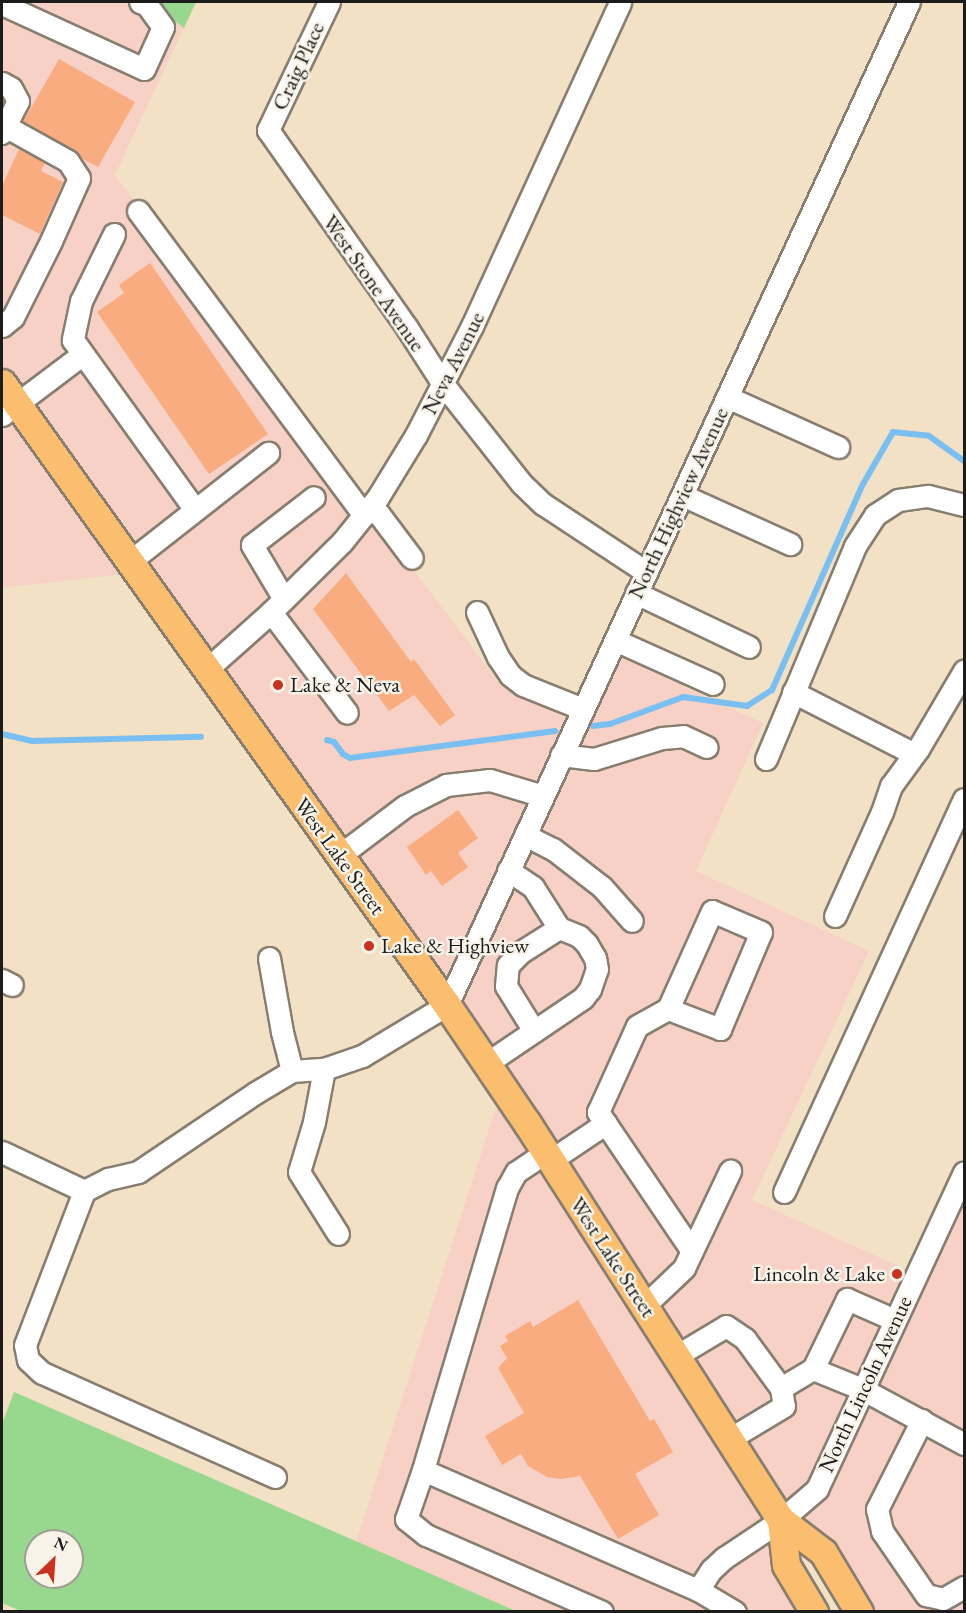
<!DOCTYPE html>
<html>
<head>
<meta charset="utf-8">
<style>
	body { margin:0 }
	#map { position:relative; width:966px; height:1613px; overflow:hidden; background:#f2e1c5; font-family:"EB Garamond",serif }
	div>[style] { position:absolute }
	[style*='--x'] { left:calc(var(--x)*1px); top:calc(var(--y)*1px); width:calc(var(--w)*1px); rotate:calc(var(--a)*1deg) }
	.built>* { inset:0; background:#f7d1c6 }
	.green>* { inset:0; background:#97d88e }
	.stream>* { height:6px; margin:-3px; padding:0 3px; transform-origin:3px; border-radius:3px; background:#7abff1 }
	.building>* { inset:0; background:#f8ac7f }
	.roads { filter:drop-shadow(2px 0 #877e70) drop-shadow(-2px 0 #877e70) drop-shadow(0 2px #877e70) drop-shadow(0 -2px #877e70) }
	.minor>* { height:21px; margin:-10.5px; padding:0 10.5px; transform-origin:10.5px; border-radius:10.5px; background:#fff }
	.major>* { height:27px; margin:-13.5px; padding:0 13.5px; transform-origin:13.5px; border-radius:13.5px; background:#fbbd6e }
	.dots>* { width:16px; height:16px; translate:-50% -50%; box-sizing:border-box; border:3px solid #f7f3e8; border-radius:50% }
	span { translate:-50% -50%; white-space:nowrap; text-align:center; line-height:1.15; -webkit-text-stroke:5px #f7f3e8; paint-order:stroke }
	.street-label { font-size:22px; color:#1c1c1c }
	.poi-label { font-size:22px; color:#1c1c1c }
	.left { translate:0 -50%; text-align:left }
	.right { translate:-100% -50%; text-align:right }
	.frame { position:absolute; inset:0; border:3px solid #1c1c1c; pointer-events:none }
	.north { position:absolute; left:24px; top:1529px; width:60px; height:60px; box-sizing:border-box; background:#f7f3e8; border:2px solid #9f9d96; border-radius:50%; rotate:25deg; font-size:16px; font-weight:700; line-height:24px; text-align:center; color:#1c1c1c }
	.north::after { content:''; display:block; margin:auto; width:21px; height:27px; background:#c8321e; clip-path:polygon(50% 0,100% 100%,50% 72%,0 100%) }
</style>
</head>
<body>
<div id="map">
	<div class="built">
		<div style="clip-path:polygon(2px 2px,196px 2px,115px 175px,502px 687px,571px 721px,445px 993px,2px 369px)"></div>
		<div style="clip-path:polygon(2px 402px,124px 574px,2px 588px)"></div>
		<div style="clip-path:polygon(616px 655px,763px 723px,696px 871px,869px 951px,752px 1200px,925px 1278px,964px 1195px,964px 1611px,858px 1611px,454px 1004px)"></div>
		<div style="clip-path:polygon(499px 1098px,772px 1516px,800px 1612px,516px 1611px,356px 1542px)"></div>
	</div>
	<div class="green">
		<div style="clip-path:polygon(164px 2px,196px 2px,184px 28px,160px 10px)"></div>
		<div style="clip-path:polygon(evenodd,14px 1392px,516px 1611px,23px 1612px,2px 1603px,2px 1424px,14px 1392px,36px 1541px,72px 1541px,72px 1577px,36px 1577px,36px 1541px)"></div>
	</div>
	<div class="stream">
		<div style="--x:593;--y:726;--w:17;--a:-7"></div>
		<div style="--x:610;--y:724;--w:78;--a:-20.3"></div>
		<div style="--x:683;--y:697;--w:65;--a:8"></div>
		<div style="--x:747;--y:706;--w:30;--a:-33"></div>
		<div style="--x:772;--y:690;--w:225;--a:-66.2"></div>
		<div style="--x:863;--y:484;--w:60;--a:-60"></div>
		<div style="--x:893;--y:432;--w:36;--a:6"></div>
		<div style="--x:929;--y:436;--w:43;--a:35.5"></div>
		<div style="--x:2;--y:734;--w:31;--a:13"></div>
		<div style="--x:32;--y:741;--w:169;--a:-1.4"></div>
		<div style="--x:327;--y:740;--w:7;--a:16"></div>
		<div style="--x:334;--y:742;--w:15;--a:53"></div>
		<div style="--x:343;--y:754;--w:8;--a:30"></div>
		<div style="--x:350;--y:758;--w:207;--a:-7.5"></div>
	</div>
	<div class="building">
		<div style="clip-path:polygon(59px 59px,135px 102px,98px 167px,81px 158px,74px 150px,23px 122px)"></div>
		<div style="clip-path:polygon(19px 149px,45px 163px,41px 171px,63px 182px,40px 234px,2px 215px,2px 186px)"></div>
		<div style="clip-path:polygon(150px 263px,268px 434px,209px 474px,97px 312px,124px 293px,119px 285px)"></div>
		<div style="clip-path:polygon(346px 573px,411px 662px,414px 659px,455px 715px,440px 726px,414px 695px,389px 711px,313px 609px)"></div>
		<div style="clip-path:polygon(458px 810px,478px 838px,458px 853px,468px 867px,442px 886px,431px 871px,426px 875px,407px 847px)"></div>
		<div style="clip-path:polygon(578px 1300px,650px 1421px,654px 1419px,673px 1452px,635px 1474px,659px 1515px,618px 1539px,580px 1476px,561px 1479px,547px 1477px,528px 1466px,521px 1454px,502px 1465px,485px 1436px,524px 1413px,498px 1368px,507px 1358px,500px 1346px,508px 1341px,505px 1336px,530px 1321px,533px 1327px)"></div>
	</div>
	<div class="roads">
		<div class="minor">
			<div style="--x:329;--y:2;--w:142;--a:115.5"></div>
			<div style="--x:268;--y:130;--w:242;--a:54.9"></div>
			<div style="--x:407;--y:328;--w:67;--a:57.3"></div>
			<div style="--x:443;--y:384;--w:127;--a:51.7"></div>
			<div style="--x:522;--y:484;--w:29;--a:44"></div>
			<div style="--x:543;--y:504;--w:123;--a:33.4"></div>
			<div style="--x:2;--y:4;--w:156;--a:24.6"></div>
			<div style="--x:144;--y:69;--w:46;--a:-65.7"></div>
			<div style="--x:163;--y:27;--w:29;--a:-126"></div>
			<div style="--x:146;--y:4;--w:6;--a:-162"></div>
			<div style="--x:2;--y:83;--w:10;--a:29"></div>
			<div style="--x:11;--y:88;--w:15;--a:62"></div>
			<div style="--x:18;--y:101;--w:36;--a:117"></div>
			<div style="--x:138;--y:211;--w:379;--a:53.4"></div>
			<div style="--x:114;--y:234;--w:75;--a:116.2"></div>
			<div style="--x:81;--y:301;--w:40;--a:102"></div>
			<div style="--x:73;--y:340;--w:209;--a:54.3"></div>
			<div style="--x:2;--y:326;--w:14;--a:-39"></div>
			<div style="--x:13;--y:317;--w:85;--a:-63.4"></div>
			<div style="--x:51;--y:241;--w:69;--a:-66"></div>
			<div style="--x:79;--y:178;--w:20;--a:-123"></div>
			<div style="--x:68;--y:161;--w:72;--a:-150.9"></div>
			<div style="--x:727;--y:397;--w:122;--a:24.2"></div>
			<div style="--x:2;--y:415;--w:101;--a:-37"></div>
			<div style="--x:682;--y:495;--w:119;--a:24.4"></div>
			<div style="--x:372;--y:505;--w:66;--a:53"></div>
			<div style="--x:129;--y:562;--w:177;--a:-38.1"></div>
			<div style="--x:636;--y:593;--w:125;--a:25.5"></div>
			<div style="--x:284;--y:599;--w:63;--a:-120.7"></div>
			<div style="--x:252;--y:545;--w:78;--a:-37.7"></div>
			<div style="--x:271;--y:612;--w:126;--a:53"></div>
			<div style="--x:477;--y:612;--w:50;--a:65"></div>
			<div style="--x:498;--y:657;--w:22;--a:56"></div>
			<div style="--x:510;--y:675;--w:16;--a:38"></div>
			<div style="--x:523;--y:685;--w:65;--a:21.8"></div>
			<div style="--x:615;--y:640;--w:107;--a:24.2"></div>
			<div style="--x:206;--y:670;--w:87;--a:-41.7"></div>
			<div style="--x:271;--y:612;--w:100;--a:-44.6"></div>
			<div style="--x:342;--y:542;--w:58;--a:-51.3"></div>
			<div style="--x:378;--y:497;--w:73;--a:-58.5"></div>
			<div style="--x:416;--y:435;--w:123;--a:-62.8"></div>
			<div style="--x:472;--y:326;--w:356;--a:-65.4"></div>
			<div style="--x:793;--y:692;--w:136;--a:27.1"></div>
			<div style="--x:561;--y:755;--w:33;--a:7"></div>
			<div style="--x:594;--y:759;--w:71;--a:-17.2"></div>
			<div style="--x:662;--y:738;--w:21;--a:-5"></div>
			<div style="--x:683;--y:736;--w:26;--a:25"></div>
			<div style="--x:766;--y:759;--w:231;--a:-67.3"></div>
			<div style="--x:855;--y:546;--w:37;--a:-57"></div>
			<div style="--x:875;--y:515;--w:27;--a:-33"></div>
			<div style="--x:898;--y:500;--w:30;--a:-8"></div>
			<div style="--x:928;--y:496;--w:37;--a:14"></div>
			<div style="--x:525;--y:835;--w:31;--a:27"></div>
			<div style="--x:553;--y:849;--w:62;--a:37.8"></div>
			<div style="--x:602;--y:887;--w:45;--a:48.6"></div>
			<div style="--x:340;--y:855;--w:81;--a:-37"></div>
			<div style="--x:405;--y:806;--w:46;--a:-27.1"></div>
			<div style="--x:446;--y:785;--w:44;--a:-6.5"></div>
			<div style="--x:490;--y:780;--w:55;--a:16.8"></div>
			<div style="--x:835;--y:916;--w:114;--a:-65.7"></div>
			<div style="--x:882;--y:812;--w:28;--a:-71"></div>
			<div style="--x:891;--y:786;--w:46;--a:-53.9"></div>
			<div style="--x:918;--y:749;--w:91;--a:-59.5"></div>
			<div style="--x:269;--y:958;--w:75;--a:80"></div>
			<div style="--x:282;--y:1032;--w:40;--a:75.6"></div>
			<div style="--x:2;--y:980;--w:11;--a:27"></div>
			<div style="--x:534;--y:1031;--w:53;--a:-121.9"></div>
			<div style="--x:506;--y:986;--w:21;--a:-85"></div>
			<div style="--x:508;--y:965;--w:18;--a:-45"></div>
			<div style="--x:521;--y:952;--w:45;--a:-32.3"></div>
			<div style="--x:487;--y:1063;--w:116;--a:-34.1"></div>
			<div style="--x:583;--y:998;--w:11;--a:-52"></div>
			<div style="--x:590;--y:989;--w:21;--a:-71"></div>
			<div style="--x:597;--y:969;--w:11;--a:-100"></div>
			<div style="--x:595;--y:958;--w:16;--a:-120"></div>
			<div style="--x:587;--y:944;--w:11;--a:-135"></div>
			<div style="--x:579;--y:936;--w:22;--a:-158"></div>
			<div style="--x:559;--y:928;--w:49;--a:-122.4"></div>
			<div style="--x:533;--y:887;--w:30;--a:-146"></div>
			<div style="--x:324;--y:1069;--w:54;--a:100.7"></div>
			<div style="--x:314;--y:1122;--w:52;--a:106.7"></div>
			<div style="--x:299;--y:1172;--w:73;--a:57.8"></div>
			<div style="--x:2;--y:1152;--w:91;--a:25.4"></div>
			<div style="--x:546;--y:1152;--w:36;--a:146"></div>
			<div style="--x:516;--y:1172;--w:18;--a:119"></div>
			<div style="--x:507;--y:1188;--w:294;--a:106.6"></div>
			<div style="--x:423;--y:1470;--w:300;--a:23.6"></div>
			<div style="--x:698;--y:1590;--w:24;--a:-57"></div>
			<div style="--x:711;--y:1570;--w:18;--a:-43"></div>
			<div style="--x:724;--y:1558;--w:69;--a:-33.7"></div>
			<div style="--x:781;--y:1520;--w:48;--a:-40.7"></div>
			<div style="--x:817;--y:1489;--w:349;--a:-65.1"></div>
			<div style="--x:551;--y:1160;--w:66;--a:-33.9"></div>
			<div style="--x:784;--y:1192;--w:432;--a:-65.4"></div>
			<div style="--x:692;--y:1251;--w:89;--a:-64.6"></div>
			<div style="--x:644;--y:1306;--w:55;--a:-43.5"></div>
			<div style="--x:684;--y:1268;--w:19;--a:-65"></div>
			<div style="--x:692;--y:1251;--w:168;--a:-124.1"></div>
			<div style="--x:598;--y:1112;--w:94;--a:-65.6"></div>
			<div style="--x:637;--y:1026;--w:35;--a:-29"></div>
			<div style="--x:668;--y:1009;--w:56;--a:21"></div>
			<div style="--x:720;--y:1029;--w:105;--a:-67.1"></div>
			<div style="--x:761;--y:932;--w:53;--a:-156.8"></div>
			<div style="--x:712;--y:911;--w:107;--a:114.2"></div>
			<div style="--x:676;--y:1356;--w:58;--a:-31"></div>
			<div style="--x:726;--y:1326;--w:23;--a:34"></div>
			<div style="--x:745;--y:1339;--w:61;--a:53.7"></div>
			<div style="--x:781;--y:1388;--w:18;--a:81"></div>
			<div style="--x:784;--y:1406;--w:64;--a:149"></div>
			<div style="--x:813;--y:1369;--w:78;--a:-64.1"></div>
			<div style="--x:847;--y:1299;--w:52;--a:23.6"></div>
			<div style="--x:781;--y:1388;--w:37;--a:-31"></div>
			<div style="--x:813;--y:1369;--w:53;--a:22.2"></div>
			<div style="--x:862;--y:1389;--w:116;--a:28.3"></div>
			<div style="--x:922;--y:1420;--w:100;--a:116.8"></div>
			<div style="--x:877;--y:1509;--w:23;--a:77"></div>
			<div style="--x:882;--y:1531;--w:78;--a:55.5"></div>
			<div style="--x:926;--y:1595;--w:17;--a:13"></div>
			<div style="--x:943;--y:1599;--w:24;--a:-30"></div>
			<div style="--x:423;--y:1470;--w:52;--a:109.1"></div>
			<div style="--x:406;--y:1519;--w:26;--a:39"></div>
			<div style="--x:426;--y:1535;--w:192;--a:23.6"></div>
			<div style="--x:275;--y:1477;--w:255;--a:-155.9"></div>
			<div style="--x:42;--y:1373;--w:19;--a:-137"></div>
			<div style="--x:28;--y:1360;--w:15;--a:-101"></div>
			<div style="--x:25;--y:1345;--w:165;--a:-69"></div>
			<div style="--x:84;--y:1191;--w:27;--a:-27"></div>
			<div style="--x:108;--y:1179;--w:31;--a:-13"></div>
			<div style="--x:138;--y:1172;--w:141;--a:-34"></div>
			<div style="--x:255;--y:1093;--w:43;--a:-30.7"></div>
			<div style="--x:292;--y:1071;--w:32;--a:-4"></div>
			<div style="--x:324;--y:1069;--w:40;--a:-18.9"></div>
			<div style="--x:362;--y:1056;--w:99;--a:-31"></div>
			<div style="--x:447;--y:1005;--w:1104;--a:-65.27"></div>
			<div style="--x:698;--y:1590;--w:43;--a:30.7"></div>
		</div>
		<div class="major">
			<div style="--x:2;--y:383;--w:765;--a:54.42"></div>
			<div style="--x:447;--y:1005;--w:143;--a:55.9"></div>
			<div style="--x:527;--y:1123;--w:471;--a:57.4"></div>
			<div style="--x:781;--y:1520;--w:53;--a:37.3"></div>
			<div style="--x:823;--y:1552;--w:70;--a:59"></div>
			<div style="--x:781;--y:1520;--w:45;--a:83.7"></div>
			<div style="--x:786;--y:1565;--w:55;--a:59.2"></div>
		</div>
	</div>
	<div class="dots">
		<div style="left:278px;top:685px;background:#c8321e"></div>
		<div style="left:369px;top:946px;background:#c8321e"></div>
		<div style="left:897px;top:1274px;background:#c8321e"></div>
	</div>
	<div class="street-label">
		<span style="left:298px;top:66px;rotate:-65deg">Craig Place</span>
		<span style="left:374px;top:283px;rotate:55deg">West Stone Avenue</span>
		<span style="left:453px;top:363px;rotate:-63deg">Neva Avenue</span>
		<span style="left:678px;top:503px;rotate:-65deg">North Highview Avenue</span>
		<span style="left:340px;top:856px;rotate:54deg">West Lake Street</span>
		<span style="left:613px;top:1257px;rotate:57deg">West Lake Street</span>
		<span style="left:865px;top:1384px;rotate:-65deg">North Lincoln Avenue</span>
	</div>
	<div class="poi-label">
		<span class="left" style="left:290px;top:685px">Lake &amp; Neva</span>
		<span class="left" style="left:381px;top:946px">Lake &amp; Highview</span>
		<span class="right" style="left:885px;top:1274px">Lincoln &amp; Lake</span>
	</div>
	<div class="frame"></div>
	<div class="north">N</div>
</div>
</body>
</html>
